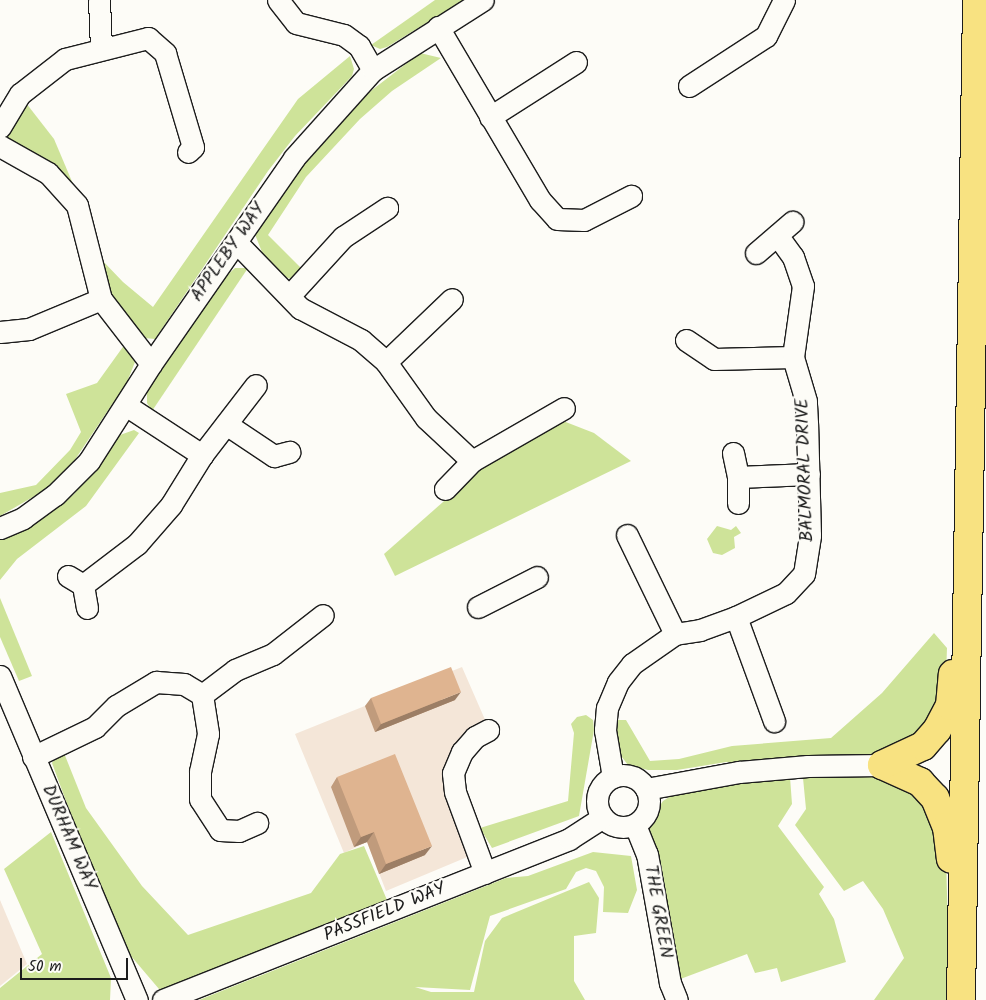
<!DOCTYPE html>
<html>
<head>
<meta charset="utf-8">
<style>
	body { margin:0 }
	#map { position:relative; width:986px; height:1000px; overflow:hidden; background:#fdfcf7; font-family:Kalam,sans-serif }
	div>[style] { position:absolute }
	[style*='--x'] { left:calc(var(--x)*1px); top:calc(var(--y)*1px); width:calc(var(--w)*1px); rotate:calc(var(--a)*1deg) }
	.built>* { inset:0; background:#f4e6d8 }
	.green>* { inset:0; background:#cee399 }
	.roads { filter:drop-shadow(1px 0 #1c1c1c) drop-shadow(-1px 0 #1c1c1c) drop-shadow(0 1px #1c1c1c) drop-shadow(0 -1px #1c1c1c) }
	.minor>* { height:21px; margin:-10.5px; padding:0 10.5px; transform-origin:10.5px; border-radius:10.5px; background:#fdfcf7 }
	.minor>.ring { margin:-10.5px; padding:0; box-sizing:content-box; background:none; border:21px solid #fdfcf7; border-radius:50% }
	.highway>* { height:28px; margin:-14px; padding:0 14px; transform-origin:14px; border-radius:14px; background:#f8e281 }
	.wall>* { inset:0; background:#c09b7c }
	.shaded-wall>* { inset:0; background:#9c7e65 }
	.building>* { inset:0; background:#dfb490 }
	span { translate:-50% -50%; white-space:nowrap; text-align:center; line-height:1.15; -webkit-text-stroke:4.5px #fdfcf7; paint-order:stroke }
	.street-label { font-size:18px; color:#1c1c1c }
	.scale { position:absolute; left:20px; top:958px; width:108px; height:22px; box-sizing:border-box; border:2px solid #1c1c1c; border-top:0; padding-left:6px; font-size:15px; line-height:18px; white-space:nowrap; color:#1c1c1c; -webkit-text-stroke:4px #fdfcf7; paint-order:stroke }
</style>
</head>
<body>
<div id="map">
	<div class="built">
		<div style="clip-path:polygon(462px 667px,493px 738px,477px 745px,464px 769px,466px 802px,484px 850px,386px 891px,367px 842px,344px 853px,295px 734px)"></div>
		<div style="clip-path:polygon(0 900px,27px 964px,0 986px)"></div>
	</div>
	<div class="green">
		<div style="clip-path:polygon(435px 0,464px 0,387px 47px,380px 49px,371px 45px)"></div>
		<div style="clip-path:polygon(420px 53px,441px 58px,392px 91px,360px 119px,306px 177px,268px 235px,305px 272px,294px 280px,279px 275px,264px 257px,254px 232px,291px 176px,363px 97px)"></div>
		<div style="clip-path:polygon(350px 56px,354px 69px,352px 76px,295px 136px,268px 171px,155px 339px,144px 338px,105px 294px,100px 258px,123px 282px,153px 307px,298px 99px)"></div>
		<div style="clip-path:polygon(26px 103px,54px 139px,76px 191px,6px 138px,6px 131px)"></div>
		<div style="clip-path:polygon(235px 268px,248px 268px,152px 411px,147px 403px,147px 392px,223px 279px)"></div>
		<div style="clip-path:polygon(125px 344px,135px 362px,127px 382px,68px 470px,45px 490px,0 516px,0 493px,36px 485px,70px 450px,81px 432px,66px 394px,97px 383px)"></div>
		<div style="clip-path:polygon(558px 419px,594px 433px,631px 461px,395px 576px,384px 554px,485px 465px)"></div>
		<div style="clip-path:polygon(134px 430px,139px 433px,86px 506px,17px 559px,0 580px,0 540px,40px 520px,74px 494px,120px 435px)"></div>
		<div style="clip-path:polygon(717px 526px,731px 530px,736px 526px,741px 533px,734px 537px,735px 548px,722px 555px,713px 553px,707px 539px)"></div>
		<div style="clip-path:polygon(0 598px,32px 676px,19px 681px,0 637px)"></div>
		<div style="clip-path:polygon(934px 633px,947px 648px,945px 703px,923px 735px,882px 758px,756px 764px,726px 762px,677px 770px,648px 770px,628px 765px,618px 752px,614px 720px,626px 720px,650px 761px,679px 759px,732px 746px,831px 738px,882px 693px)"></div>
		<div style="clip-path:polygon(586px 715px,593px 720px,594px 730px,579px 816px,492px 848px,480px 828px,568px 801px,574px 733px,571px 724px,577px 717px)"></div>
		<div style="clip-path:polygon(64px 753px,86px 808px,142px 886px,188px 935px,311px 893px,340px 854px,364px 846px,387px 900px,174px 988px,159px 989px,125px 949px,102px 899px,52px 763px,57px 754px)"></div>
		<div style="clip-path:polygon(851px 775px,886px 776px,923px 794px,946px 858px,950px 1000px,874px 1000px,904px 958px,883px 909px,863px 881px,844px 891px,795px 825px,806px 809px,803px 778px)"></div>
		<div style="clip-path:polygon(790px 777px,792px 804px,778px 826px,824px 887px,819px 894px,834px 919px,846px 962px,781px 982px,777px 968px,755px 973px,747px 954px,675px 981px,646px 826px,663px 801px,674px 794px,736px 782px)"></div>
		<div style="clip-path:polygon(51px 832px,111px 978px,110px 1000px,0 1000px,0 988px,42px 954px,4px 869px)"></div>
		<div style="clip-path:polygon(593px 852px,631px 856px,637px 890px,628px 913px,603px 912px,604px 887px,596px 871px,586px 868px,576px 872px,566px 889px,490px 916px,470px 990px,415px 987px,431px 992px,474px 992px,485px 941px,502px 918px,589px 882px,599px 898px,596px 933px,574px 936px,574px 981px,585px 1000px,199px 1000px,506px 878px,528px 876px)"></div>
	</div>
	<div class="roads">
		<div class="minor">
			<div style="--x:99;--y:0;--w:48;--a:87.6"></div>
			<div style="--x:278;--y:0;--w:29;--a:52"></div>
			<div style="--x:296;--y:23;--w:49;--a:14"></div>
			<div style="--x:344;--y:35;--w:19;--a:36"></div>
			<div style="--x:359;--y:46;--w:28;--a:60"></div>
			<div style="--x:438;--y:27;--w:201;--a:59.5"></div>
			<div style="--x:540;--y:200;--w:25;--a:48"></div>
			<div style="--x:557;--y:219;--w:27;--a:2"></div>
			<div style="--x:584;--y:220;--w:53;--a:-27.1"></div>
			<div style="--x:689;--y:86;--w:92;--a:-33"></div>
			<div style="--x:766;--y:36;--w:40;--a:-63.4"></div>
			<div style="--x:490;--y:117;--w:102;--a:-32.6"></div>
			<div style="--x:0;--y:127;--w:39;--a:-59"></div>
			<div style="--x:20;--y:94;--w:57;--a:-37.9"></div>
			<div style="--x:65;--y:59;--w:86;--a:-14.2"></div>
			<div style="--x:148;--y:38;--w:23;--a:41"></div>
			<div style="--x:165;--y:53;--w:98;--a:73.4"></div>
			<div style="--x:193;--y:147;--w:7;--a:135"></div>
			<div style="--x:0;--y:146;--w:55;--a:29.4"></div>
			<div style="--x:48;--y:173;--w:43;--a:47.8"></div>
			<div style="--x:77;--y:205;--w:97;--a:75.7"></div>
			<div style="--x:101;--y:299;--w:82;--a:52.4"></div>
			<div style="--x:237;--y:243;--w:91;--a:45.9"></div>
			<div style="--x:300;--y:308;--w:69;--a:27.7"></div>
			<div style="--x:361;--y:340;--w:33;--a:41"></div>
			<div style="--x:386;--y:362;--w:69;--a:54.5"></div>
			<div style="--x:426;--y:418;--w:63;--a:43.1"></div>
			<div style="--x:472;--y:461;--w:106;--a:-29.9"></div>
			<div style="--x:756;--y:253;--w:48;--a:-40.7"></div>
			<div style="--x:290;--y:295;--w:79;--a:-47.6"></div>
			<div style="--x:343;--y:237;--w:53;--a:-33.4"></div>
			<div style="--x:0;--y:332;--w:29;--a:-6"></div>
			<div style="--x:29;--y:329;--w:78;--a:-22.6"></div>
			<div style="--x:686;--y:340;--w:34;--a:34"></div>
			<div style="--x:714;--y:359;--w:79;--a:-1.5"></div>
			<div style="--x:386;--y:362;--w:91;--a:-43.7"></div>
			<div style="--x:127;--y:406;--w:90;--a:33.2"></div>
			<div style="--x:226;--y:424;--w:58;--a:33.7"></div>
			<div style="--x:274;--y:456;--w:16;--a:-15"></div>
			<div style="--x:733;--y:453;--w:25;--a:78"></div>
			<div style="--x:738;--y:477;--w:26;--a:90"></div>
			<div style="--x:738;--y:477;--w:71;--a:-2.4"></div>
			<div style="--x:445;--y:489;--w:39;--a:-46"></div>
			<div style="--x:0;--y:528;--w:25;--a:-23"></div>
			<div style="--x:23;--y:518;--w:39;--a:-36"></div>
			<div style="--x:55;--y:495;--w:48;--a:-45"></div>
			<div style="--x:89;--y:461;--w:115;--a:-57.4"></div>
			<div style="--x:151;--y:364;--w:251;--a:-55.2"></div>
			<div style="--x:294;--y:158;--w:118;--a:-48.1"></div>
			<div style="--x:373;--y:70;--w:130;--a:-32.5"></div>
			<div style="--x:627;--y:535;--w:110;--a:64.1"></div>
			<div style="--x:68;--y:576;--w:17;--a:31"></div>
			<div style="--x:478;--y:607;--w:66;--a:-27"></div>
			<div style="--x:87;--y:608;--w:23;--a:-100"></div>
			<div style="--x:83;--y:585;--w:68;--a:-37.2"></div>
			<div style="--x:137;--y:544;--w:52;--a:-48.9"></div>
			<div style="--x:171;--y:505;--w:59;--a:-58.2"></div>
			<div style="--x:202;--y:455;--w:88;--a:-52.4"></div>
			<div style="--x:736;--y:617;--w:111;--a:69.9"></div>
			<div style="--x:0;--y:676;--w:352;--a:67.1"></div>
			<div style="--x:202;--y:695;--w:41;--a:-37.1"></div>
			<div style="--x:235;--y:670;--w:41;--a:-22.8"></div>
			<div style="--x:273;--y:654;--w:63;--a:-38"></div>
			<div style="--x:33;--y:757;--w:69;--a:-25.8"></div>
			<div style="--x:95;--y:727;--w:30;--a:-45"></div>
			<div style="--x:116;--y:706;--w:47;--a:-31"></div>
			<div style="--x:156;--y:682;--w:28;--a:4"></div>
			<div style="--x:184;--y:684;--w:21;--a:31"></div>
			<div style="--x:202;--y:695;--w:39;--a:81"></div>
			<div style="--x:208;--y:734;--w:38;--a:102"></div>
			<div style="--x:200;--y:771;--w:28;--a:90"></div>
			<div style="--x:200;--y:799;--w:37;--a:57"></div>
			<div style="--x:220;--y:830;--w:19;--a:3"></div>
			<div style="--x:239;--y:831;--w:20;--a:-24"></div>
			<div class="ring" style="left:597px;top:775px;width:31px;height:31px"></div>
			<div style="--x:613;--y:777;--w:48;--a:-99.7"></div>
			<div style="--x:605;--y:730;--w:22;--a:-85"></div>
			<div style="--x:607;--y:708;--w:28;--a:-67"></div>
			<div style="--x:618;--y:682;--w:23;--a:-52"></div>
			<div style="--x:632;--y:664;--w:52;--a:-34.9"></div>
			<div style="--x:675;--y:634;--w:25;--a:-9"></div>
			<div style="--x:700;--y:630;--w:38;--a:-20"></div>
			<div style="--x:736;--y:617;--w:55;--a:-25.6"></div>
			<div style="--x:786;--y:593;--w:26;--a:-47"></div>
			<div style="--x:804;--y:574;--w:39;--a:-81"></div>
			<div style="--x:810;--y:535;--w:112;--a:-91.5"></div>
			<div style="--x:807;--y:423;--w:22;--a:-93"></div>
			<div style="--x:806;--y:401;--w:46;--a:-106.5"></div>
			<div style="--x:793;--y:357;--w:72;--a:-82"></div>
			<div style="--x:803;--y:286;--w:31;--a:-109"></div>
			<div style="--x:793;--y:257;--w:27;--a:-126"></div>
			<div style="--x:646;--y:789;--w:95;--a:-10.4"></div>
			<div style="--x:739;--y:772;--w:69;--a:-5"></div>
			<div style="--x:808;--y:766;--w:74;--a:-0.8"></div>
			<div style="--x:635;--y:825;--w:31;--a:68"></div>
			<div style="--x:647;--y:854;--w:131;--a:79.9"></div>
			<div style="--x:670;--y:983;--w:18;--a:68"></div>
			<div style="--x:485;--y:873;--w:86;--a:-110.3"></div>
			<div style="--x:455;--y:792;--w:19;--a:-96"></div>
			<div style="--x:453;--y:773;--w:23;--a:-67"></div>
			<div style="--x:462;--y:752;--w:20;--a:-49"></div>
			<div style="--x:475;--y:737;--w:15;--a:-28"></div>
			<div style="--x:163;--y:1000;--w:437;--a:-21.6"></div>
			<div style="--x:569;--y:839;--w:40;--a:-32.9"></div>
		</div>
		<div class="highway">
			<div style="--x:882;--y:765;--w:42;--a:24.1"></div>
			<div style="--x:920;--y:782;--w:22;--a:47"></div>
			<div style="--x:935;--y:798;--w:31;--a:68"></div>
			<div style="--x:947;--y:827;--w:32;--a:83"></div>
			<div style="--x:882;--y:765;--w:45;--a:-24.9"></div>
			<div style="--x:923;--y:746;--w:21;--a:-49"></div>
			<div style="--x:937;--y:730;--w:27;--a:-62"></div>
			<div style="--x:950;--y:706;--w:32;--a:-85"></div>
			<div style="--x:961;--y:1000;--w:1000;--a:-89.08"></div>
		</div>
	</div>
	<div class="wall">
		<div style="clip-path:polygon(371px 698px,455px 700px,375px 732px,365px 706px)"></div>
		<div style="clip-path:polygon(337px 777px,425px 855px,379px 874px,367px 842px,354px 847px,331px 787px)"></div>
	</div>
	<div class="shaded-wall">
		<div style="clip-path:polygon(461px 692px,455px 700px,375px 732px,381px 724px)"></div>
		<div style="clip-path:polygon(374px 832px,367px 842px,354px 847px,361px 837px)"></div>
		<div style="clip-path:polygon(432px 846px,425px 855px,379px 874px,386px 864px)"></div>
	</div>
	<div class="building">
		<div style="clip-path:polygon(451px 667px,461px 692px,381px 724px,371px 698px)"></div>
		<div style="clip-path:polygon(395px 754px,432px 846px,386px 864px,374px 832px,361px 837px,337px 777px)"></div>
	</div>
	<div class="street-label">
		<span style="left:229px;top:253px;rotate:-55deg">APPLEBY WAY</span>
		<span style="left:806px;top:470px;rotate:-92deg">BALMORAL DRIVE</span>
		<span style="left:68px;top:838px;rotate:67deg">DURHAM WAY</span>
		<span style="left:657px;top:912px;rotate:80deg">THE GREEN</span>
		<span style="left:385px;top:913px;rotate:-22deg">PASSFIELD WAY</span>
	</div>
	<div class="scale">50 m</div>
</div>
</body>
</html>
